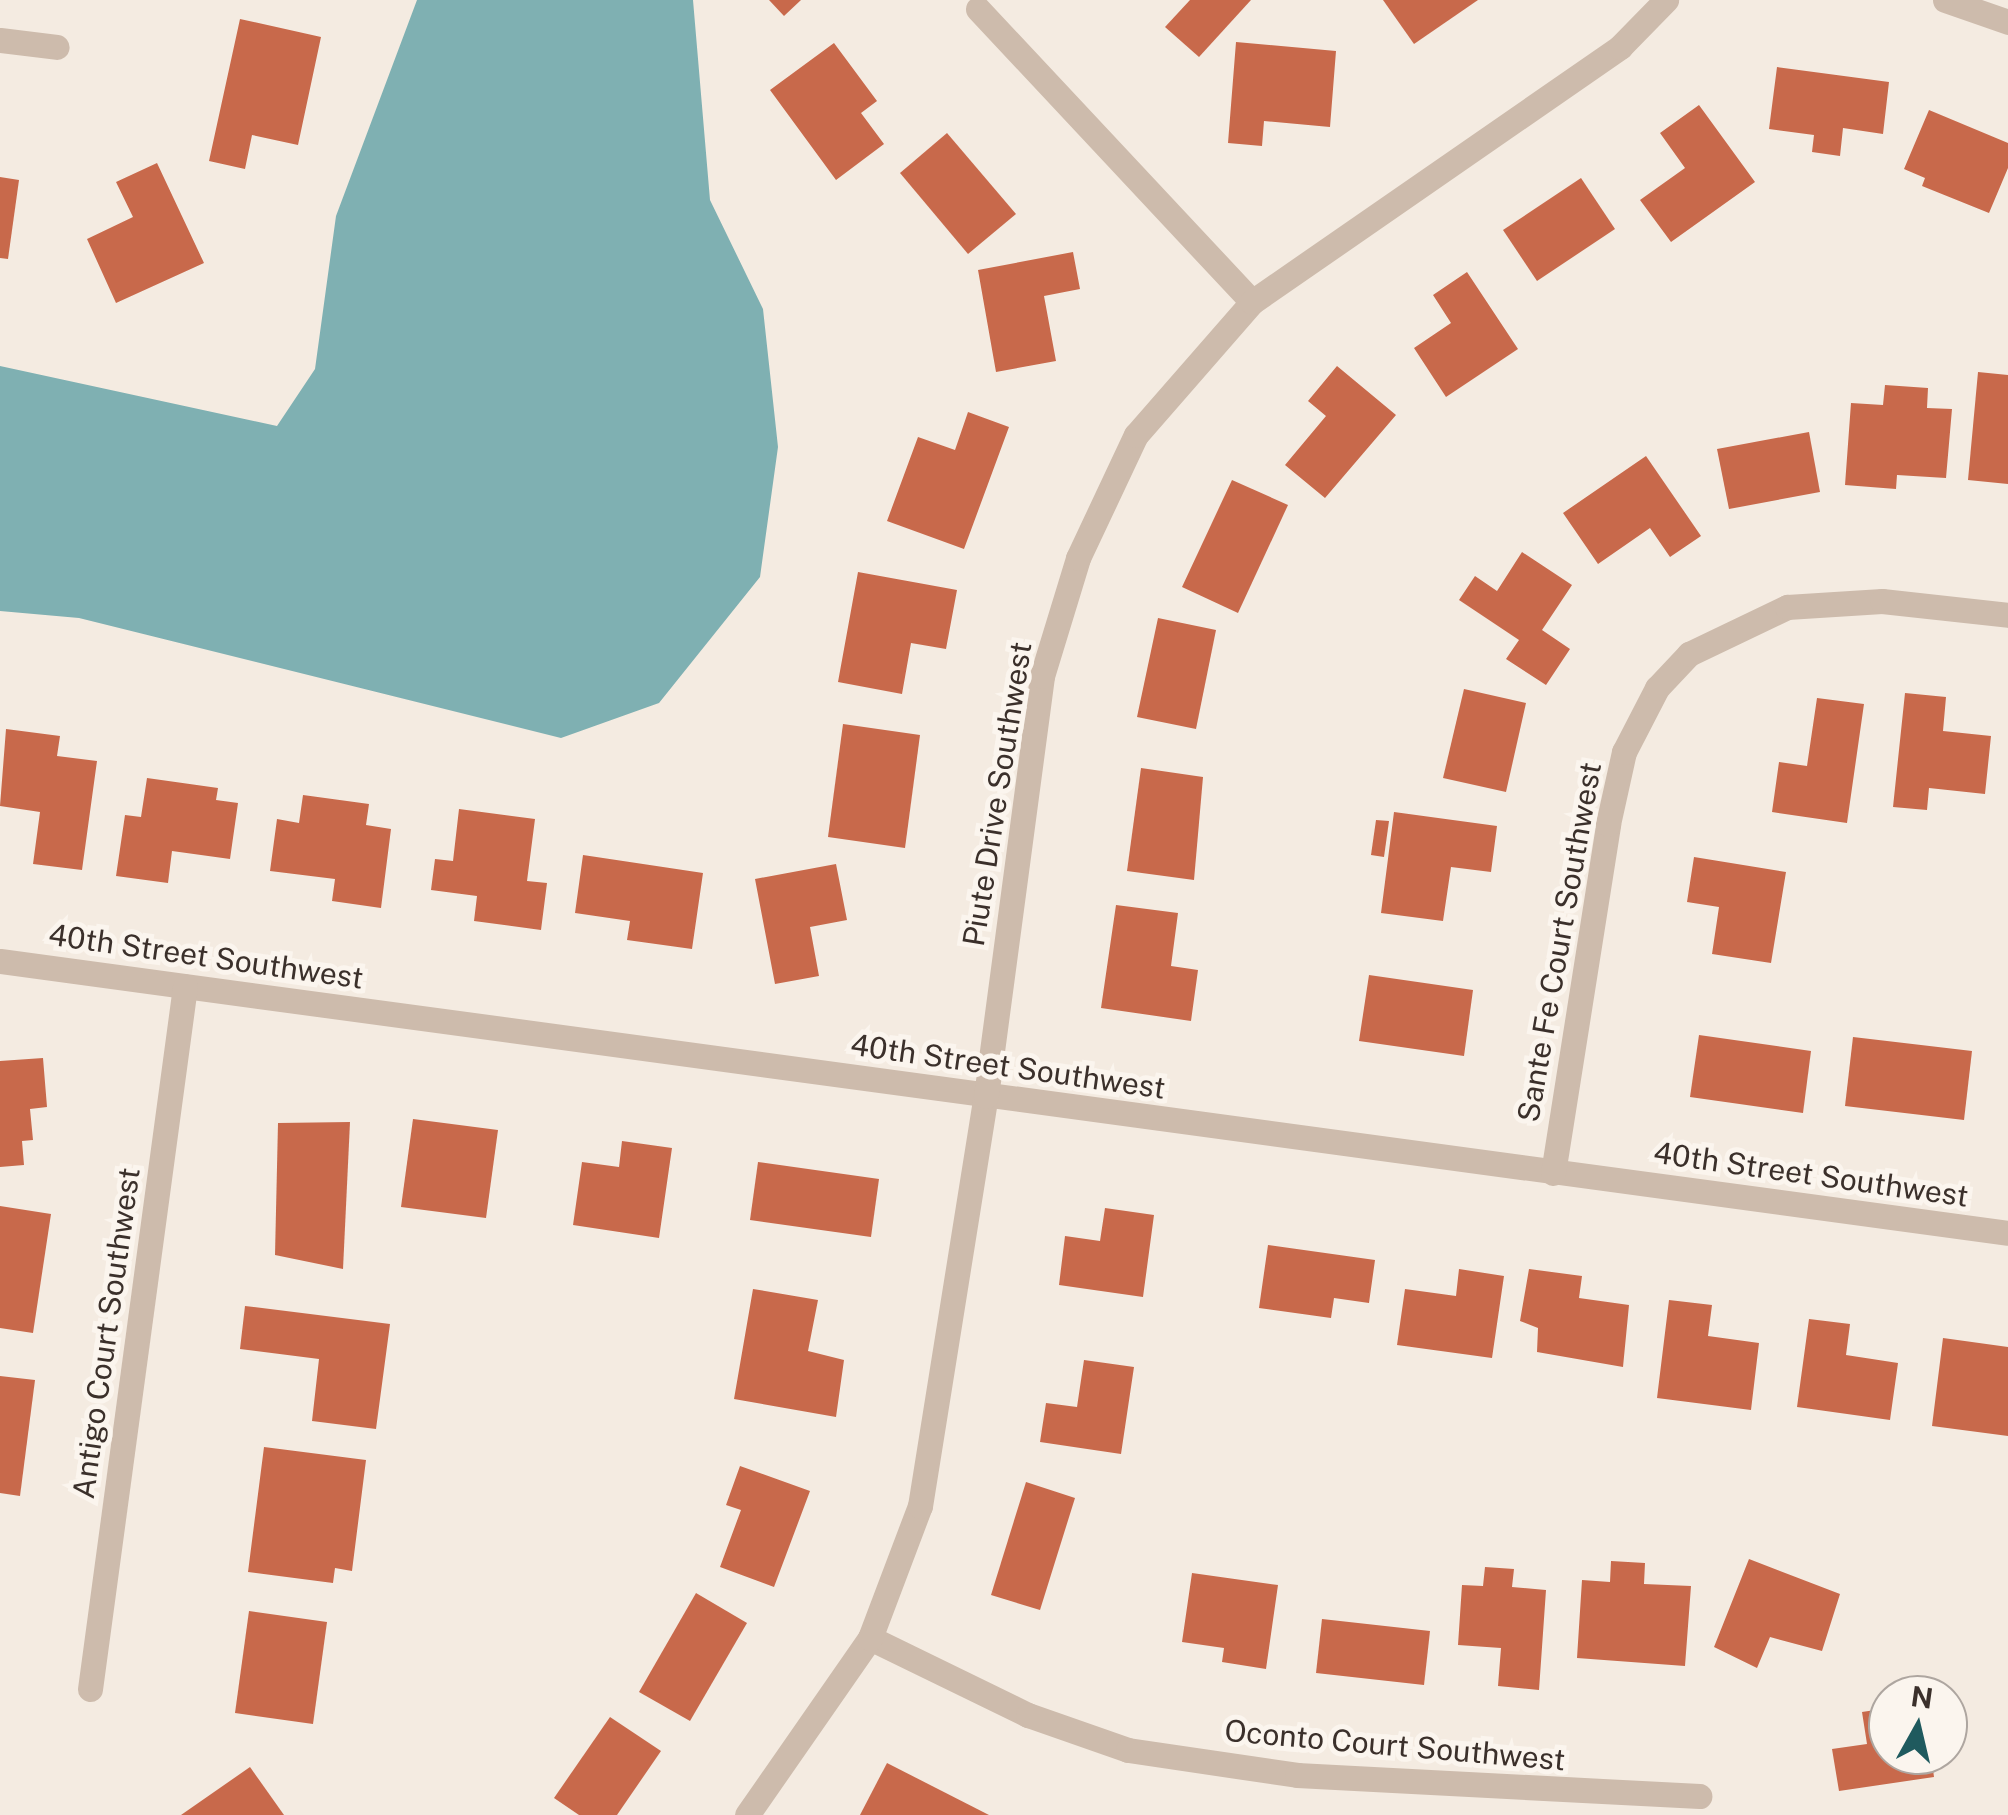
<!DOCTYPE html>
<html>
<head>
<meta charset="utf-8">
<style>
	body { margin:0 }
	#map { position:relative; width:2008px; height:1815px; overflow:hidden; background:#f4ebe1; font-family:"Public Sans",sans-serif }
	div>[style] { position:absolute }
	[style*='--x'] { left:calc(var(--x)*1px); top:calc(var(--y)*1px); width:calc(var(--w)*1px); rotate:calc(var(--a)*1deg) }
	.water>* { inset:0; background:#7fb0b2 }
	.building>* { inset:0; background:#c8694b }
	.minor>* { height:25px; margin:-12.5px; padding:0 12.5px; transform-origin:12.5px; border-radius:12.5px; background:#cdbbac }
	span { translate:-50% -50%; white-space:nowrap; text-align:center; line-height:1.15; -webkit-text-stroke:10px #fbf5ee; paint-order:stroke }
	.street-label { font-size:30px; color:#3b302b }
	.north { position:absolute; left:1868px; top:1675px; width:100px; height:100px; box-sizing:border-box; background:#fbf5ee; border:2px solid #aea6a0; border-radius:50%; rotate:8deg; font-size:28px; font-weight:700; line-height:40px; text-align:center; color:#3b302b }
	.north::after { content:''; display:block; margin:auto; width:35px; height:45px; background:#1f5a5e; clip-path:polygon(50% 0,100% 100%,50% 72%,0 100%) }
</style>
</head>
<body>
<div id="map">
	<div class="water">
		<div style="clip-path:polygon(417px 0,693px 0,710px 200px,763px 309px,778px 447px,760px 577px,659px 703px,561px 738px,79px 618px,0 611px,0 366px,277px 426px,315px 369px,336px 216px)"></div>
	</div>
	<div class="building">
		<div style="clip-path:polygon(769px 0,801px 0,784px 16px)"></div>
		<div style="clip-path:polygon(1190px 0,1251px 0,1199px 57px,1165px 27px)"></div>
		<div style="clip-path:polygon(1383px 0,1478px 0,1414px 44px)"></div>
		<div style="clip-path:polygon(240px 19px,321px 37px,298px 145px,252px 135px,245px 169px,209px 161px)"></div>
		<div style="clip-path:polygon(1236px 42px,1336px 51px,1330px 127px,1264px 121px,1262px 146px,1228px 143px)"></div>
		<div style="clip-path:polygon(834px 43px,877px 101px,861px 113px,884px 144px,836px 180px,770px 90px)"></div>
		<div style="clip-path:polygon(1777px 67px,1889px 82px,1883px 134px,1843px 128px,1840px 156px,1812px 152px,1814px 135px,1769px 129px)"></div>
		<div style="clip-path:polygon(1699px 105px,1755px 182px,1671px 242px,1640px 200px,1685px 168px,1660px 133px)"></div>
		<div style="clip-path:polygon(1929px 110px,2008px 143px,2008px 168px,1989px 213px,1922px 186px,1925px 178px,1904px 169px)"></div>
		<div style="clip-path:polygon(947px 133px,1016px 214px,968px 254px,900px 173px)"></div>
		<div style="clip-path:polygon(157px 163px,204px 263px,116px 303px,87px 239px,133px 217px,116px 182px)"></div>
		<div style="clip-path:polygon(0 177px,19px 180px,8px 259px,0 258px)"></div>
		<div style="clip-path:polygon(1581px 178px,1615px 229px,1537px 281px,1503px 230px)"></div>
		<div style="clip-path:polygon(1073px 252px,1080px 289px,1044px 296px,1056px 361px,996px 372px,978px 270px)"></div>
		<div style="clip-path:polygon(1467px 272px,1518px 349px,1446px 397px,1414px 348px,1451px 323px,1433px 295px)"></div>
		<div style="clip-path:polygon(1337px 366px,1396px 415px,1325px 498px,1285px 465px,1326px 416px,1308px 401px)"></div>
		<div style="clip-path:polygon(1978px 372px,2008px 375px,2008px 484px,1968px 480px)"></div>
		<div style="clip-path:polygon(1885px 385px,1928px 388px,1927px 408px,1952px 409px,1946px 478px,1897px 475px,1896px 489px,1845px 485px,1851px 403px,1883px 405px)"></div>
		<div style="clip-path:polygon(968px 412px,1009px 427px,964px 549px,887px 521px,918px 437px,955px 450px)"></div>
		<div style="clip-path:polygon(1809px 432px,1820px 492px,1729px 509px,1717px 449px)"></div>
		<div style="clip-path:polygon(1646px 456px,1701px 536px,1670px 557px,1650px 528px,1598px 564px,1563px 513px)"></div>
		<div style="clip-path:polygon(1232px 480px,1288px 505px,1238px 613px,1182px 587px)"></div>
		<div style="clip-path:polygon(1522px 552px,1572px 585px,1542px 630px,1570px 649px,1546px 685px,1506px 659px,1519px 640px,1459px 600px,1475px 576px,1497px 591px)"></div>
		<div style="clip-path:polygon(858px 572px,957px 590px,946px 649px,911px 643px,902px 694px,838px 682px)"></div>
		<div style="clip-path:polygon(1158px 618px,1216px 630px,1196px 729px,1137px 717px)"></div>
		<div style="clip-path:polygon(1464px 689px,1526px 703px,1506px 792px,1443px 778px)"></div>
		<div style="clip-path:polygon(1905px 693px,1946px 697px,1943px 731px,1991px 736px,1985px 794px,1929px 788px,1927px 810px,1893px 807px)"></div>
		<div style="clip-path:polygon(1817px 698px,1864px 704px,1847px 823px,1772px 812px,1779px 762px,1807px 766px)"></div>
		<div style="clip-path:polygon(843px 724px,920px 735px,905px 848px,828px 837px)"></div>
		<div style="clip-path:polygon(6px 729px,60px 736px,57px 756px,97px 761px,82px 870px,33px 864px,40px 812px,0 806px)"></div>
		<div style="clip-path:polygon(1141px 768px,1203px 777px,1194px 880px,1127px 871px)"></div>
		<div style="clip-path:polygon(147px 778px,218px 788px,216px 800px,238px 803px,230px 859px,172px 851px,168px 883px,116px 876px,125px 815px,141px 817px)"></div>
		<div style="clip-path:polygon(303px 795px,369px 804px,366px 825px,391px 829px,381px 908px,332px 901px,335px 879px,270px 871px,277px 819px,299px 823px)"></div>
		<div style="clip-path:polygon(459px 809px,535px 819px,527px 881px,547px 883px,541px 930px,474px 921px,477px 896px,431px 890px,435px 859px,453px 861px)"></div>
		<div style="clip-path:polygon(1394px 812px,1497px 826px,1491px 872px,1451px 867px,1443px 921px,1381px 913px)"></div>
		<div style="clip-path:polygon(1376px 820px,1389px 821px,1384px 857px,1371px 855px)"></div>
		<div style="clip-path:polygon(583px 855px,703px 873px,692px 949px,627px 940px,630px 921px,575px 913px)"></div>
		<div style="clip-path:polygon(1694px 857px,1786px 872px,1771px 963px,1712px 954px,1719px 907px,1687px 902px)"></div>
		<div style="clip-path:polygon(836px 864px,847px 920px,810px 927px,819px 976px,775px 984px,755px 879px)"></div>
		<div style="clip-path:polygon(1116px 905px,1178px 913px,1171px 966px,1198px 970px,1191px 1021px,1101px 1008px)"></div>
		<div style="clip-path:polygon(1369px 975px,1473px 990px,1464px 1056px,1359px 1041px)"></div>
		<div style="clip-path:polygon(1699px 1035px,1811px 1051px,1803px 1113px,1690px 1097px)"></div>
		<div style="clip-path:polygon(1853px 1037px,1972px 1051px,1964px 1120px,1845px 1106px)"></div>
		<div style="clip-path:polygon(43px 1058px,47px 1107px,30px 1109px,33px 1140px,22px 1141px,24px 1165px,0 1167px,0 1061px)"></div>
		<div style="clip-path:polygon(413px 1119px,498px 1130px,486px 1218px,401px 1207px)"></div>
		<div style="clip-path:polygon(350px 1122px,343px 1269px,275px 1255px,278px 1123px)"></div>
		<div style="clip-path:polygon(622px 1141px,672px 1148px,659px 1238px,573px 1225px,582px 1162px,619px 1167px)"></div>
		<div style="clip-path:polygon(758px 1162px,879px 1179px,871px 1237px,750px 1220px)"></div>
		<div style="clip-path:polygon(0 1206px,51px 1214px,33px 1333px,0 1328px)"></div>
		<div style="clip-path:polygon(1105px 1208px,1154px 1215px,1143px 1297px,1059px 1285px,1065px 1236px,1100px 1241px)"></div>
		<div style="clip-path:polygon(1268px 1245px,1375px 1260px,1369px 1303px,1334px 1298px,1331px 1318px,1259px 1308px)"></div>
		<div style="clip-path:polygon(1459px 1269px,1504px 1276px,1492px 1358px,1397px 1345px,1405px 1289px,1456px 1296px)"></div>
		<div style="clip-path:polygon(1529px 1269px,1582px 1276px,1579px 1298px,1629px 1305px,1623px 1367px,1537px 1352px,1538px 1328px,1520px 1321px)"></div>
		<div style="clip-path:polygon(753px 1289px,818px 1300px,808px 1351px,844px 1360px,836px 1417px,734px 1399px)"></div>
		<div style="clip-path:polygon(1669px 1300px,1712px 1305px,1708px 1336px,1759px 1343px,1751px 1410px,1657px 1398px)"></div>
		<div style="clip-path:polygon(245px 1306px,390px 1324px,376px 1429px,312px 1421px,319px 1359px,240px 1349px)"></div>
		<div style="clip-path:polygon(1809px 1319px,1850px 1324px,1846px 1355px,1898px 1363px,1890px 1420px,1797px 1407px)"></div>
		<div style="clip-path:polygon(1943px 1338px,2008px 1347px,2008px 1436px,1932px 1426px)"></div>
		<div style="clip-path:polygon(1084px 1360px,1134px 1367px,1121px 1454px,1040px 1442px,1046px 1403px,1077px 1407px)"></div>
		<div style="clip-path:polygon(0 1376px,35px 1380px,20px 1496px,0 1493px)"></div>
		<div style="clip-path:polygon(264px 1447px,366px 1460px,352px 1571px,335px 1568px,333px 1583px,248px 1572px)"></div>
		<div style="clip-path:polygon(740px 1466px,810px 1491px,774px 1587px,720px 1567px,741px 1510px,726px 1505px)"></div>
		<div style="clip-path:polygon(1026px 1482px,1075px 1498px,1040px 1610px,991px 1595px)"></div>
		<div style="clip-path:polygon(1749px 1559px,1840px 1594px,1822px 1651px,1770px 1637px,1757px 1668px,1714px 1647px)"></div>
		<div style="clip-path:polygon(1611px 1561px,1645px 1563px,1644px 1584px,1691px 1586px,1685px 1666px,1577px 1658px,1582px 1580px,1610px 1582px)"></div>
		<div style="clip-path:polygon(1485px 1567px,1514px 1569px,1512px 1587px,1546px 1590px,1539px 1690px,1498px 1686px,1501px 1648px,1458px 1645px,1462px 1585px,1483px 1586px)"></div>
		<div style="clip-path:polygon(1192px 1573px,1278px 1585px,1266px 1669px,1222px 1662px,1224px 1648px,1182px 1642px)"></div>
		<div style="clip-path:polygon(696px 1593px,747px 1623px,690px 1721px,639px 1692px)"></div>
		<div style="clip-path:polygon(249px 1611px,327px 1622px,313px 1724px,235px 1713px)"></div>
		<div style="clip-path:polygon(1322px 1619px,1430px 1631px,1424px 1685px,1316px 1673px)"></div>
		<div style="clip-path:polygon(1888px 1708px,1888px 1755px,1931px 1755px,1934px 1777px,1839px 1791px,1832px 1749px,1867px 1744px,1862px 1712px)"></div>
		<div style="clip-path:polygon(610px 1717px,661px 1751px,617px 1815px,579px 1815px,554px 1798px)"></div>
		<div style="clip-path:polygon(887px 1763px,989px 1815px,860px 1815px)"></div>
		<div style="clip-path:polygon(250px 1767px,284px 1815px,181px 1815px)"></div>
	</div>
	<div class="minor">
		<div style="--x:1945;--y:0;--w:67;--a:19.2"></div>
		<div style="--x:978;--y:9;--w:401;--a:46.9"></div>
		<div style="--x:0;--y:40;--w:57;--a:7"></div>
		<div style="--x:0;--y:961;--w:2026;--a:7.71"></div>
		<div style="--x:1553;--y:1173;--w:353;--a:-81"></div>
		<div style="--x:1608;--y:824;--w:74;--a:-77.5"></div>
		<div style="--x:1624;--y:752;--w:72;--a:-62.7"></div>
		<div style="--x:1657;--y:688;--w:47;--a:-46.7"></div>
		<div style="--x:1689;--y:654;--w:109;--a:-25.6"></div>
		<div style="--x:1787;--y:607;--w:95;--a:-3.6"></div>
		<div style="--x:1882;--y:601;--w:127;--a:6.3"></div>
		<div style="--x:870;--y:1638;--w:176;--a:26"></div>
		<div style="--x:1028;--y:1715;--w:106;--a:19.3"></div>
		<div style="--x:1128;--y:1750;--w:171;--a:8.4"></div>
		<div style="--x:1297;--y:1775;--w:403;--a:3"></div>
		<div style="--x:90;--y:1689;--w:709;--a:-82.3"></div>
		<div style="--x:747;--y:1815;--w:216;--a:-55.2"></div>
		<div style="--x:870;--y:1638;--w:141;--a:-69.3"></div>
		<div style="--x:920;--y:1506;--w:415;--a:-80.9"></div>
		<div style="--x:986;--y:1096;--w:424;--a:-82.4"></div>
		<div style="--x:1042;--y:676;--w:123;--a:-73"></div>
		<div style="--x:1078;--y:558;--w:136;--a:-64.8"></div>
		<div style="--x:1136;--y:435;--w:176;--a:-48.9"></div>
		<div style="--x:1252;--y:302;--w:448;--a:-34.7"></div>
		<div style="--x:1620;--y:47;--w:66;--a:-45.6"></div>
	</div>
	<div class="street-label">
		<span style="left:997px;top:794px;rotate:-81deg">Piute Drive Southwest</span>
		<span style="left:1559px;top:942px;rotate:-80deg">Sante Fe Court Southwest</span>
		<span style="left:206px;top:956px;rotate:8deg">40th Street Southwest</span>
		<span style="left:1008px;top:1066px;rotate:8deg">40th Street Southwest</span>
		<span style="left:1811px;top:1174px;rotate:8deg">40th Street Southwest</span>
		<span style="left:106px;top:1333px;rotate:-82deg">Antigo Court Southwest</span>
		<span style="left:1395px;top:1745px;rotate:5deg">Oconto Court Southwest</span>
	</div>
	<div class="north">N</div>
</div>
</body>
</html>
